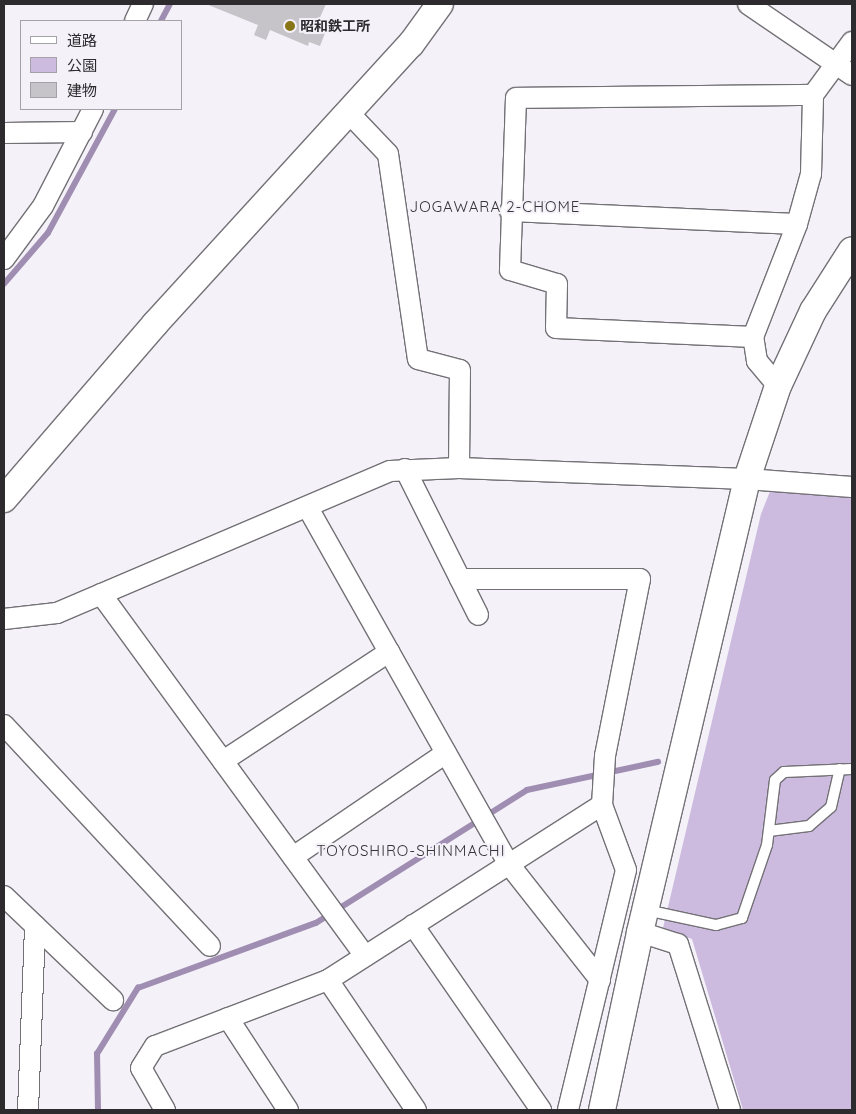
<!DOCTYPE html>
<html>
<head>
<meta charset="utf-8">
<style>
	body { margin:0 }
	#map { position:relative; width:856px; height:1114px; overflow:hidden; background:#f4f1f8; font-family:Quicksand,"Noto Sans JP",sans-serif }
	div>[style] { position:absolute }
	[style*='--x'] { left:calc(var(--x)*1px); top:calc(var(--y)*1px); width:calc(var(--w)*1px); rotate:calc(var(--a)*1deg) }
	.green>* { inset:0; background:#ccbbde }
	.stream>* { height:5.5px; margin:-2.75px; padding:0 2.75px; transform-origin:2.75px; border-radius:2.75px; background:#9f8db2 }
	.building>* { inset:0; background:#c6c3c9 }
	.roads { filter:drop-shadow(1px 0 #737176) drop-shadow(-1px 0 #737176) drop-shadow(0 1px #737176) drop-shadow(0 -1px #737176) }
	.service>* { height:10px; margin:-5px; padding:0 5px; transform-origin:5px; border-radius:5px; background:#fff }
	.minor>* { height:20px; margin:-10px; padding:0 10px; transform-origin:10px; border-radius:10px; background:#fff }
	.tertiary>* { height:26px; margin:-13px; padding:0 13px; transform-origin:13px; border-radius:13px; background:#fff }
	.dots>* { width:14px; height:14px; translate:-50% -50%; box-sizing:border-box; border:2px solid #f4f1f8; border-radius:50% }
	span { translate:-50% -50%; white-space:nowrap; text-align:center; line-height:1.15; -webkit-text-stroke:4px #f4f1f8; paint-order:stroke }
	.poi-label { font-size:14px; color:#2d2b2e; font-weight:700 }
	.left { translate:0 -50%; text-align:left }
	.neighbourhood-label { font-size:15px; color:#37353a; letter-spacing:1px }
	.frame { position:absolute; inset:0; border:5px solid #2d2b2e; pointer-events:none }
	.legend { position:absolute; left:20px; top:20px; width:162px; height:90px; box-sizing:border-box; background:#f4f1f8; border:1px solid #a4a2a7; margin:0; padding:6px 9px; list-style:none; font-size:15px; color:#2d2b2e }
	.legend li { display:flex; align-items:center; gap:10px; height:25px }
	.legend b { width:25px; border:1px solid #a4a2a7 }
</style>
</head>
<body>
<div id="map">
	<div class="green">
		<div style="clip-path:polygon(771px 489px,852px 496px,852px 1109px,845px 1110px,743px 1110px,692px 939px,663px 928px,761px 514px)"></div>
	</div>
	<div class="stream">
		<div style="--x:161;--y:21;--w:19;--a:-62"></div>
		<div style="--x:4;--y:284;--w:67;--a:-49.2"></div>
		<div style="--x:48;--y:233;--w:141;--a:-61.6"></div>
		<div style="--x:98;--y:1110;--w:56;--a:-91"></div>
		<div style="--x:97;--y:1054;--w:78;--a:-58.2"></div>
		<div style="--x:138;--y:988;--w:189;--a:-20.1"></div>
		<div style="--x:316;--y:923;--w:249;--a:-32.2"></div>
		<div style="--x:527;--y:790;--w:134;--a:-12.1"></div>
	</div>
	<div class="building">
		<div style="clip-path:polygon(206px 4px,326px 4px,317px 24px,327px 28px,320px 46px,309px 42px,308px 46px,270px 30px,266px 40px,254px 35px,258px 25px)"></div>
	</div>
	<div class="roads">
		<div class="service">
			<div style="--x:769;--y:831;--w:40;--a:-7.1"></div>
			<div style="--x:809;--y:826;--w:29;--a:-41"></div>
			<div style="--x:831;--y:807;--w:39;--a:-77"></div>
			<div style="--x:646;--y:910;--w:72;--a:12.1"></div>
			<div style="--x:716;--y:925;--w:27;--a:-15"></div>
			<div style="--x:742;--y:918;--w:77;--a:-71.1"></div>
			<div style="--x:767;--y:845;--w:65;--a:-83"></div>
			<div style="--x:775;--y:780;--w:12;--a:-42"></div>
			<div style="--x:784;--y:772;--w:68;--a:-2.5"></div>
		</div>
		<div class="minor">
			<div style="--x:748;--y:4;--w:126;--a:34.3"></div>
			<div style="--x:135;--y:21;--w:19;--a:-65"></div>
			<div style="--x:348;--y:112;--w:58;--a:46.4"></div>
			<div style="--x:388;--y:154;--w:207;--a:81.7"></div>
			<div style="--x:418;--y:359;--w:43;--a:14.7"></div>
			<div style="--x:460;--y:370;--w:98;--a:90.6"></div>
			<div style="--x:4;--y:133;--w:78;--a:-0.7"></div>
			<div style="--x:510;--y:211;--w:287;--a:2.6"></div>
			<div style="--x:4;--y:259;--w:66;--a:-53.7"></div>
			<div style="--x:43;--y:206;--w:109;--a:-62.7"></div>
			<div style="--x:753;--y:337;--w:197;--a:-177.4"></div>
			<div style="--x:556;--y:328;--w:44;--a:-88.7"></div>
			<div style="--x:557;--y:284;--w:49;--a:-163.4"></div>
			<div style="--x:510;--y:270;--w:172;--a:-88"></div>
			<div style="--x:516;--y:98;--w:297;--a:-0.6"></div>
			<div style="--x:778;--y:386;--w:33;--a:-130"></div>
			<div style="--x:757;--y:361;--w:24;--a:-99"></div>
			<div style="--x:753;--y:337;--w:121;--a:-68.7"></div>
			<div style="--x:797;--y:224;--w:52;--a:-74.4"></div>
			<div style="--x:811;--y:174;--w:79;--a:-88.5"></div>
			<div style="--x:813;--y:95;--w:66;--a:-53.7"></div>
			<div style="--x:405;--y:469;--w:163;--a:63.4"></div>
			<div style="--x:308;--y:508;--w:407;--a:60.6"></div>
			<div style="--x:508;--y:863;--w:149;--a:51.8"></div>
			<div style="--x:460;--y:579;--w:180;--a:0"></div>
			<div style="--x:640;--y:579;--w:180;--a:101.2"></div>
			<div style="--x:605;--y:756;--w:49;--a:93.5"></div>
			<div style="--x:101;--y:594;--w:448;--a:53.9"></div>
			<div style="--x:4;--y:619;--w:53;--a:-6.5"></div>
			<div style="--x:57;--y:613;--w:362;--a:-23.1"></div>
			<div style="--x:390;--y:471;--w:69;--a:-2.5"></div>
			<div style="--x:459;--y:468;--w:288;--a:2.2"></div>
			<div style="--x:747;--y:479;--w:105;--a:4.4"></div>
			<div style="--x:4;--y:725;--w:302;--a:47"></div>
			<div style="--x:223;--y:761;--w:199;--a:-33.3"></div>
			<div style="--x:293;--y:857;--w:185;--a:-34.2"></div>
			<div style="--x:4;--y:896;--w:151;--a:43.7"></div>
			<div style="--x:413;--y:925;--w:225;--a:55.3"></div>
			<div style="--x:640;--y:932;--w:40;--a:18"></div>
			<div style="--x:678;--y:944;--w:174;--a:72.6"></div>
			<div style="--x:328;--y:980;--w:157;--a:55.9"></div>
			<div style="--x:228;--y:1018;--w:110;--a:56.9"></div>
			<div style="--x:28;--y:1110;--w:184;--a:-87.8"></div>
			<div style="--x:165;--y:1110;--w:48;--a:-119.7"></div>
			<div style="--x:141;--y:1068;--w:26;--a:-58"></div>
			<div style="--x:155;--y:1046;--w:185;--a:-20.9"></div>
			<div style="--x:328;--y:980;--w:325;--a:-32.6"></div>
			<div style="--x:602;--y:805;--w:69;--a:69.7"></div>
			<div style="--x:626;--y:870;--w:247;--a:103.6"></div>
		</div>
		<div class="tertiary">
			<div style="--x:4;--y:499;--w:231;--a:-49.2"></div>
			<div style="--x:155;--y:324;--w:379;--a:-47.6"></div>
			<div style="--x:411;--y:44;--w:49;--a:-54.1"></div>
			<div style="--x:602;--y:1110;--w:182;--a:-77.9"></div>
			<div style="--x:640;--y:932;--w:465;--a:-76.7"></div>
			<div style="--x:747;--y:479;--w:98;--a:-71.6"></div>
			<div style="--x:778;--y:386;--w:83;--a:-65"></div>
			<div style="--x:813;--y:311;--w:72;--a:-57.4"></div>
		</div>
	</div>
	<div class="dots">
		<div style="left:290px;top:26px;background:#887518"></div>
	</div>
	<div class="poi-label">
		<span class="left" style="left:300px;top:26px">昭和鉄工所</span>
	</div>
	<div class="neighbourhood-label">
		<span style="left:495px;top:207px">JOGAWARA 2-CHOME</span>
		<span style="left:411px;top:851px">TOYOSHIRO-SHINMACHI</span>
	</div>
	<div class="frame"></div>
	<ul class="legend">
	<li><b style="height:6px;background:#fff"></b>道路</li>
	<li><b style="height:14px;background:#ccbbde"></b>公園</li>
	<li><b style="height:14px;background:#c6c3c9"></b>建物</li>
	</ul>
</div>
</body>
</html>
